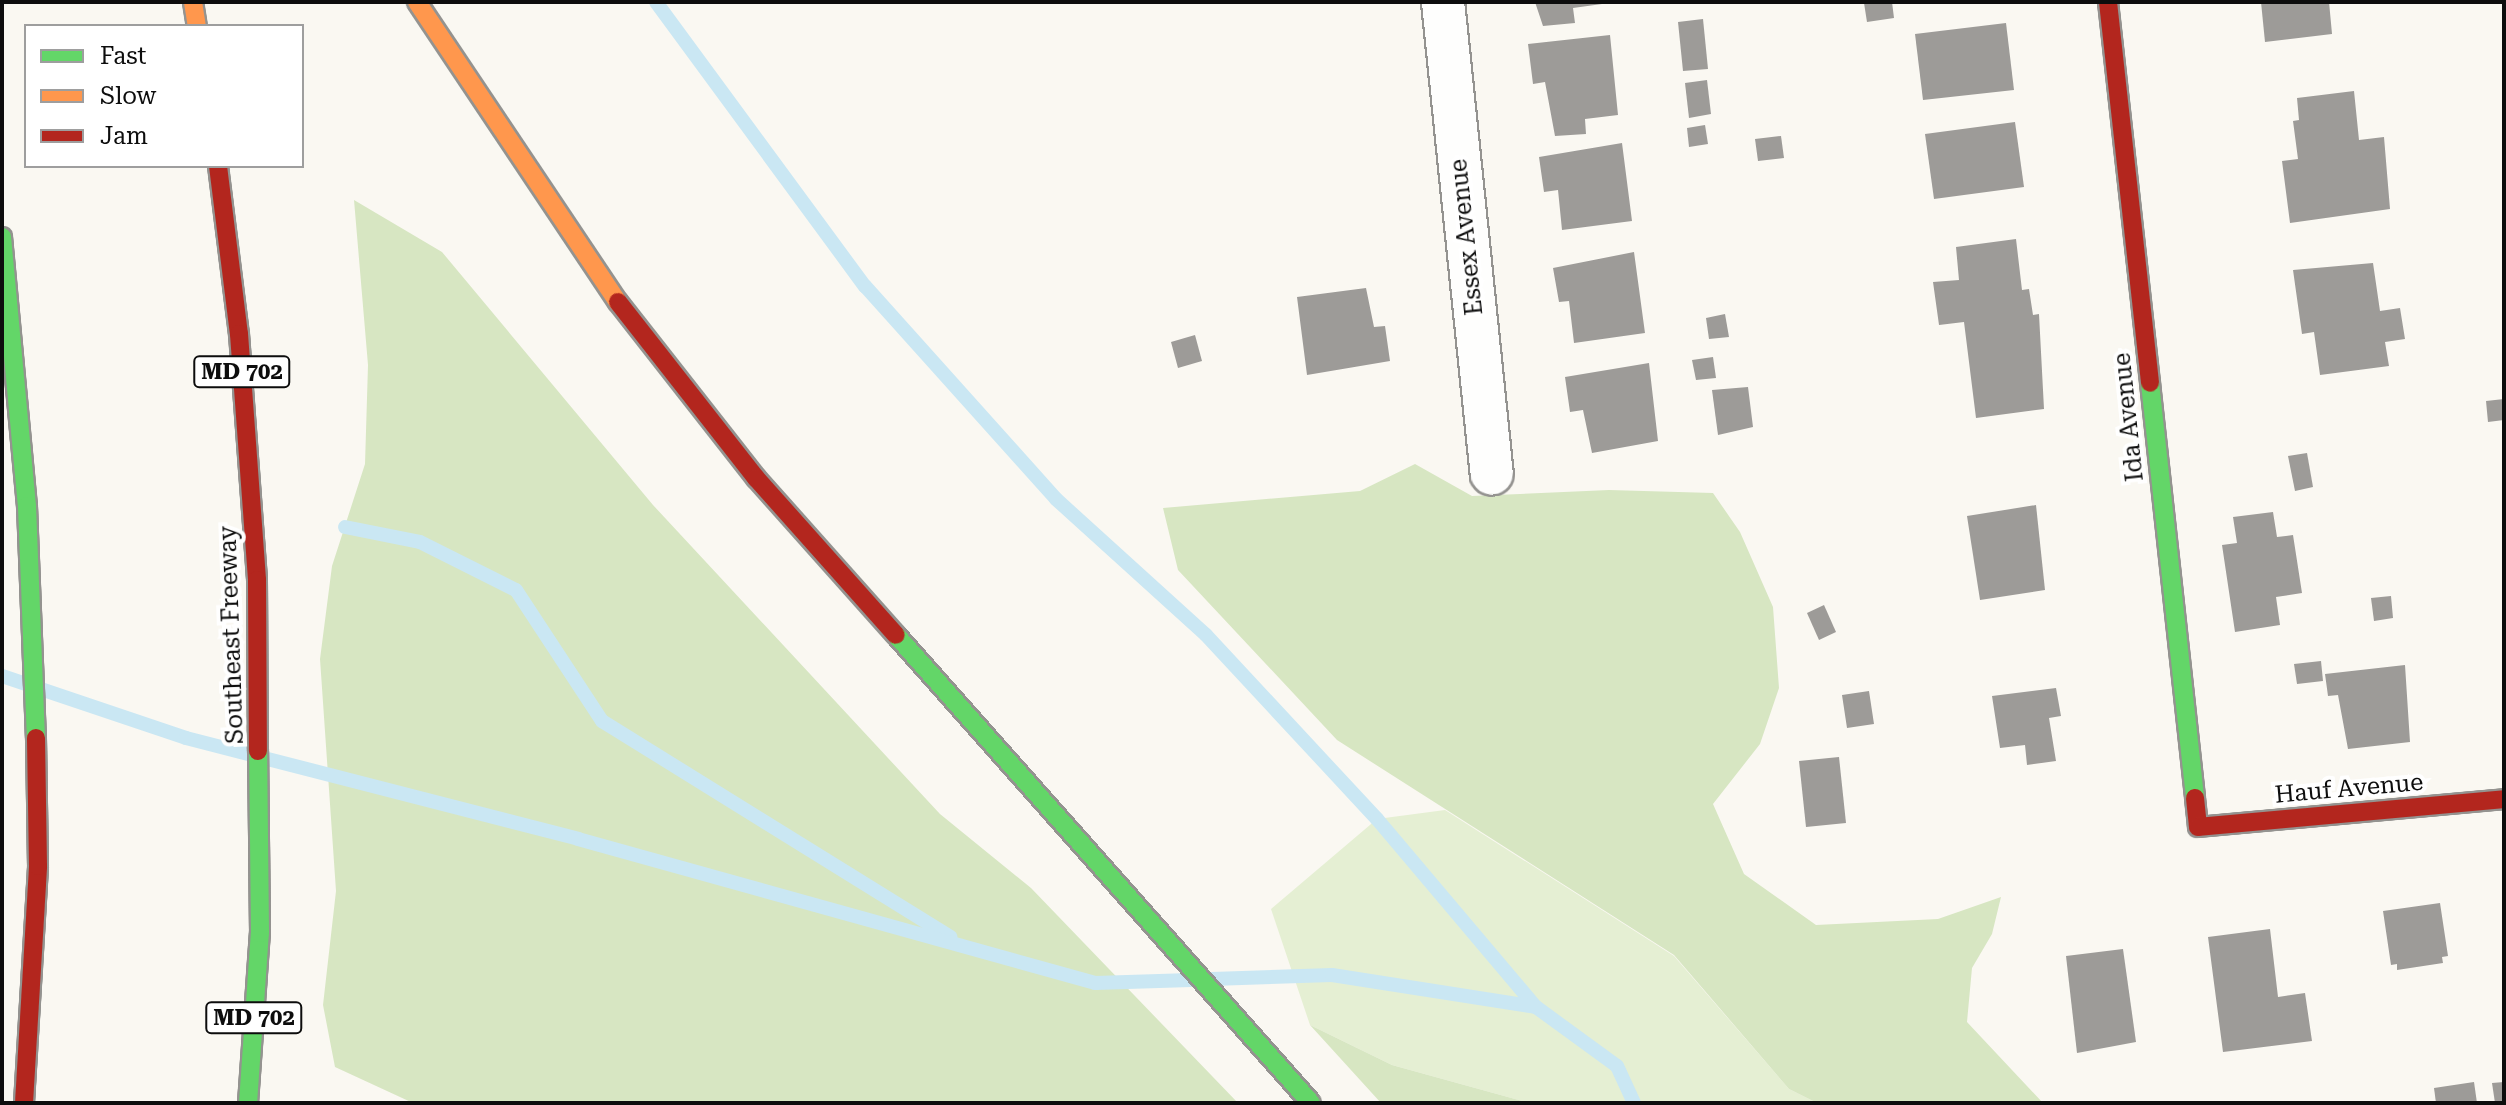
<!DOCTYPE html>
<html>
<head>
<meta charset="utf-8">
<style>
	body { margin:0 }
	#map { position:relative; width:2506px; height:1105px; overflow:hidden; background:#faf8f2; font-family:"Roboto Serif",serif }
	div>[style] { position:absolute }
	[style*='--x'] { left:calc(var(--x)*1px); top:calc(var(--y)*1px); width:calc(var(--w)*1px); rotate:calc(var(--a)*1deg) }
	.green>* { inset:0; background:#e5efd3 }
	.forest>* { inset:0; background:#d7e6c2 }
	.stream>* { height:14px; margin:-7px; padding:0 7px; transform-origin:7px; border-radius:7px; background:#cae7f3 }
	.building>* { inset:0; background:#9d9b98 }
	.roads { filter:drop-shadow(2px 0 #949390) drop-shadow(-2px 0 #949390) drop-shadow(0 2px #949390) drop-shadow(0 -2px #949390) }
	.street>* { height:42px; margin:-21px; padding:0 21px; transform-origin:21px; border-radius:21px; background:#fefefd }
	.fast>* { height:18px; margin:-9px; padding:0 9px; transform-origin:9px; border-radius:9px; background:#63d668 }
	.slow>* { height:18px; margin:-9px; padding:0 9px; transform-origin:9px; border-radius:9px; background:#ff974d }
	.jam>* { height:18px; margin:-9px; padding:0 9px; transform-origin:9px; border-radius:9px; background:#b3261e }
	span { translate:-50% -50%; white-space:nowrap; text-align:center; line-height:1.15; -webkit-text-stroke:8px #fff; paint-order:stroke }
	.shield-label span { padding:2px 6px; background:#fff; border:2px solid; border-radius:6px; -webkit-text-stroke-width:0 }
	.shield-label { font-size:22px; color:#0d0d0d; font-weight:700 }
	.street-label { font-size:24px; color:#0d0d0d }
	.frame { position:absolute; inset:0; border:4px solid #0d0d0d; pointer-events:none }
	.legend { position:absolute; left:24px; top:24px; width:280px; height:144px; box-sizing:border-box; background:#fff; border:2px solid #9e9e9e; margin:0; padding:10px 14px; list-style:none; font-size:24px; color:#0d0d0d }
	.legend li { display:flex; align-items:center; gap:16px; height:40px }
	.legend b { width:40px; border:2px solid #9e9e9e }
</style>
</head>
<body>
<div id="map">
	<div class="green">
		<div style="clip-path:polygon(1445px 810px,1674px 956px,1789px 1089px,1817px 1103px,1530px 1103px,1392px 1065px,1310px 1025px,1271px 909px,1377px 819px)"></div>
	</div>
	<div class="forest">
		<div style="clip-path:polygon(354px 200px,442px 252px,653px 505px,940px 814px,1031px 888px,1238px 1103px,413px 1103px,335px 1067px,323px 1005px,336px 891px,320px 659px,332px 566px,365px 464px,368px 365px)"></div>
		<div style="clip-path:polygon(1415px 464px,1472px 496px,1609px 490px,1713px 493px,1740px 532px,1773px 607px,1779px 688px,1760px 744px,1713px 804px,1744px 874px,1816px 925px,1938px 919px,2001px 897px,1992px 934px,1972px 968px,1967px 1022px,2043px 1103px,1817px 1103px,1789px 1089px,1674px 955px,1337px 740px,1178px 570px,1163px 508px,1360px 491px)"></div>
		<div style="clip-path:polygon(1310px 1025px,1392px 1065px,1530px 1103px,1381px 1103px)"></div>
	</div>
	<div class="stream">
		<div style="--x:656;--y:2;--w:353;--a:53.7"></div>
		<div style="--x:865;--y:286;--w:286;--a:48.1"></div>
		<div style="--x:1056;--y:499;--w:202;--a:42.2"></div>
		<div style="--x:1206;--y:635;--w:251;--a:47.1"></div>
		<div style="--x:1377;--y:819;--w:246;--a:49.8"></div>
		<div style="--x:1536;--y:1007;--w:100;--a:36.1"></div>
		<div style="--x:1617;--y:1066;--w:41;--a:65.3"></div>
		<div style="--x:345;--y:527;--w:76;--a:11.3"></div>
		<div style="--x:420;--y:542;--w:107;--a:26.6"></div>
		<div style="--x:516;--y:590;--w:157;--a:56.7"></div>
		<div style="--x:602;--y:721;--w:410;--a:31.8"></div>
		<div style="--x:2;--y:676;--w:194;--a:18.6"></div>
		<div style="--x:186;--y:738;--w:405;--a:14.4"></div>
		<div style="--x:578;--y:839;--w:537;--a:15.56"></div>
		<div style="--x:1095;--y:983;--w:96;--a:-1.8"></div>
		<div style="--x:1212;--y:979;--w:120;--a:-1.9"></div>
		<div style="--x:1332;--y:975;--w:206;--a:8.9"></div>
	</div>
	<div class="building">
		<div style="clip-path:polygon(1535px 2px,1601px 2px,1602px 4px,1573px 8px,1575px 23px,1543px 26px)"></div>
		<div style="clip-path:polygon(1873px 2px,1892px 2px,1894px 18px,1867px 22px,1864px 3px)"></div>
		<div style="clip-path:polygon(2261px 2px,2329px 2px,2332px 34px,2265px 42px)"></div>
		<div style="clip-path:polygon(1703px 19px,1708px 69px,1683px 71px,1678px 22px)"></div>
		<div style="clip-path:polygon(2006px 23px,2014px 90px,1923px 100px,1915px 34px)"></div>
		<div style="clip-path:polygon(1610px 35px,1618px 115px,1585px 119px,1586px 134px,1555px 136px,1545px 82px,1533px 84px,1528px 44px)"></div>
		<div style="clip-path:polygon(1707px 80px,1711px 114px,1689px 118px,1685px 83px)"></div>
		<div style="clip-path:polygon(2354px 91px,2359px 140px,2384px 137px,2390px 209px,2290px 223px,2282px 161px,2298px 159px,2293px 121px,2299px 120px,2297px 98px)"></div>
		<div style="clip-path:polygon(2015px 122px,2024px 187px,1934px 199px,1925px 134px)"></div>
		<div style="clip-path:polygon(1705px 125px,1708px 144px,1689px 147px,1687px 128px)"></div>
		<div style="clip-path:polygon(1781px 136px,1784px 158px,1758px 161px,1755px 139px)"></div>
		<div style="clip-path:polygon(1622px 143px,1632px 221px,1562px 230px,1558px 190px,1544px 192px,1539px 157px)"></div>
		<div style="clip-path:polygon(2016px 239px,2022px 290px,2029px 289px,2033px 315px,2039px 314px,2044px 409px,1976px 418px,1964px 322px,1939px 325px,1933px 282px,1959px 280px,1956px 247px)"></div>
		<div style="clip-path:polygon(1634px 252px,1645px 333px,1574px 343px,1569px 301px,1559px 302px,1553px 268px)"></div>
		<div style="clip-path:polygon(2373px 263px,2380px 311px,2400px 308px,2405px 339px,2385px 342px,2389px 366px,2320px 375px,2314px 332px,2302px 334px,2293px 270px)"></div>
		<div style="clip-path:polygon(1366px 288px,1374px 327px,1385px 326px,1390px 361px,1307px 375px,1297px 297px)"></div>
		<div style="clip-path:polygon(1725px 314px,1729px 337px,1709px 339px,1706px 318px)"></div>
		<div style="clip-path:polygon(1195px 335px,1202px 361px,1178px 368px,1171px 342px)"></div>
		<div style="clip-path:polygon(1713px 357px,1716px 378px,1696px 380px,1692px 360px)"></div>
		<div style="clip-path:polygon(1649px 363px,1658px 441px,1592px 453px,1583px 410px,1570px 412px,1565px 377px)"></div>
		<div style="clip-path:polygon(1748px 387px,1753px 427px,1718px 435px,1712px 390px)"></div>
		<div style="clip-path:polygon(2504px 399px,2504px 420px,2488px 422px,2486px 401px)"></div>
		<div style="clip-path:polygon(2307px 453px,2313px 487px,2295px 491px,2288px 456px)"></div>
		<div style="clip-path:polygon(2036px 505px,2045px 590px,1980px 600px,1967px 516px)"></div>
		<div style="clip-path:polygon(2273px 512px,2277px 537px,2293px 535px,2302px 593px,2276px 597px,2280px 625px,2235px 632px,2222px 545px,2237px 543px,2233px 517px)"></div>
		<div style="clip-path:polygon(2391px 596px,2393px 618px,2374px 621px,2371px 598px)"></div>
		<div style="clip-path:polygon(1824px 605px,1836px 632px,1819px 640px,1807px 613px)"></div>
		<div style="clip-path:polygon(2321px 661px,2323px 681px,2297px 684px,2294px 664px)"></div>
		<div style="clip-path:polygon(2405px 665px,2410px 742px,2348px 749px,2338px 695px,2328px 696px,2325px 674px)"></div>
		<div style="clip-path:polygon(2056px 688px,2061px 716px,2049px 718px,2056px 761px,2027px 765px,2025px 745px,2000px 748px,1992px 696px)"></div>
		<div style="clip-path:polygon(1869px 691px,1874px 724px,1847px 728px,1842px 695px)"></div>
		<div style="clip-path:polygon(1839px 757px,1846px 823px,1806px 827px,1799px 761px)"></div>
		<div style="clip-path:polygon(2440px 903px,2448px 956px,2442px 957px,2443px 963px,2397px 970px,2397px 964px,2391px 965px,2383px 911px)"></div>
		<div style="clip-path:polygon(2270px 929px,2278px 997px,2305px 993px,2312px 1041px,2223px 1052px,2208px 937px)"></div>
		<div style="clip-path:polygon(2123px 949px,2136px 1042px,2077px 1053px,2066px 956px)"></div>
		<div style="clip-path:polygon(2474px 1082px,2477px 1103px,2436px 1103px,2434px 1088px)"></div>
		<div style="clip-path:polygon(2504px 1082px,2504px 1103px,2495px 1103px,2492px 1083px)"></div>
	</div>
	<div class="roads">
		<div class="street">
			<div style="--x:1443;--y:2;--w:474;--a:84.1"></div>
		</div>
		<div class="fast">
			<div style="--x:2;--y:237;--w:270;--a:84.7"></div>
			<div style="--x:27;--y:506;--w:232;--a:87.8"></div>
			<div style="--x:2150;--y:383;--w:417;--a:83.8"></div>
			<div style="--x:896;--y:635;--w:625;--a:48.43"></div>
			<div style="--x:248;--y:1103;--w:170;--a:-86"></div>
			<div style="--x:260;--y:933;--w:182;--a:-90.6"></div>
		</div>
		<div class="slow">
			<div style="--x:193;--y:2;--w:24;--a:81"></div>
			<div style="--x:417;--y:2;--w:361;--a:56.2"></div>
		</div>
		<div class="jam">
			<div style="--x:2108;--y:2;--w:383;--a:83.7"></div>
			<div style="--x:218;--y:166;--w:169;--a:82.9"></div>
			<div style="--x:239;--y:334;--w:247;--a:85.8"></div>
			<div style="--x:257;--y:580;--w:171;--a:89.7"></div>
			<div style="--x:618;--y:302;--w:224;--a:51.9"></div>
			<div style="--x:756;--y:478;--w:210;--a:48.3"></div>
			<div style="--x:2195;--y:798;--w:29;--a:84"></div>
			<div style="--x:2198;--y:827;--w:307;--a:-5.2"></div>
			<div style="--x:24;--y:1103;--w:237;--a:-86.6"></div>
			<div style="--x:38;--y:866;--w:128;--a:-90.9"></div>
		</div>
	</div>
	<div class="shield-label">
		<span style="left:242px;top:372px">MD 702</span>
		<span style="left:254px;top:1018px">MD 702</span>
	</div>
	<div class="street-label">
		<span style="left:1467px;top:237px;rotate:-96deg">Essex Avenue</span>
		<span style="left:2129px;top:417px;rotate:-96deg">Ida Avenue</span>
		<span style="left:232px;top:635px;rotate:-92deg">Southeast Freeway</span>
		<span style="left:2349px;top:789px;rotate:-5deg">Hauf Avenue</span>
	</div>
	<div class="frame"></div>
	<ul class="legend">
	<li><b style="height:10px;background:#63d668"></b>Fast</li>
	<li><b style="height:10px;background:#ff974d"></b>Slow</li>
	<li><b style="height:10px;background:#b3261e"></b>Jam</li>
	</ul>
</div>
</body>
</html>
